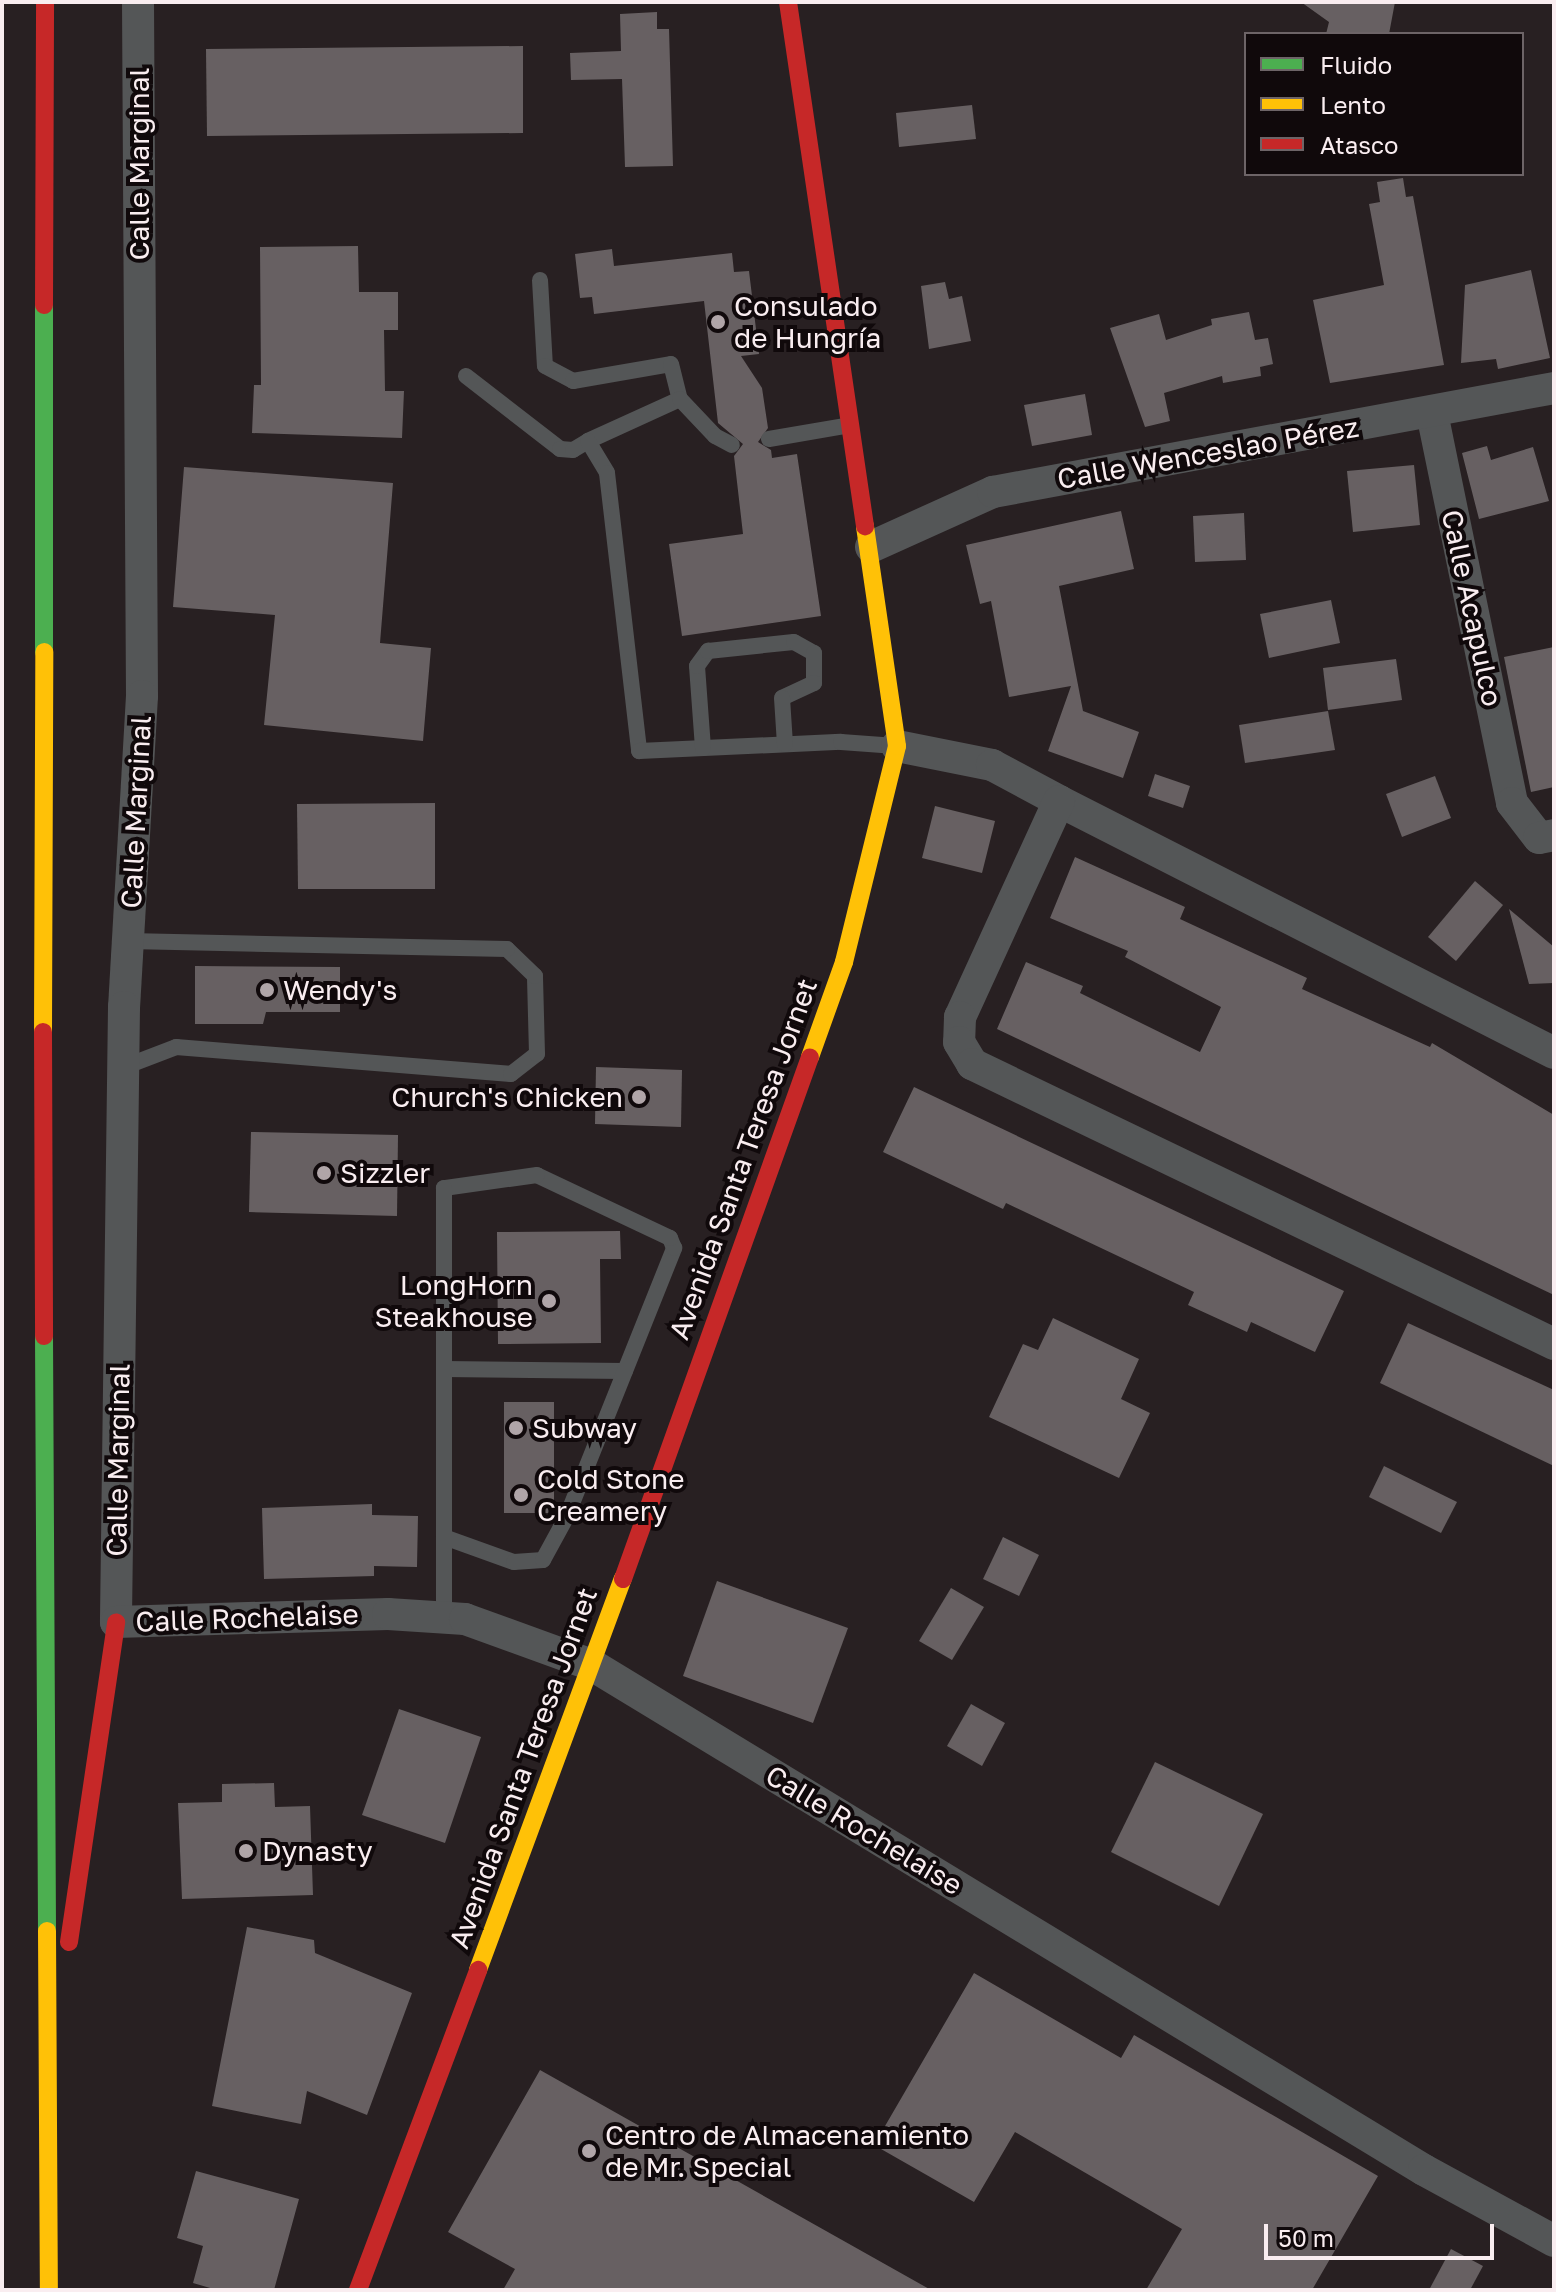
<!DOCTYPE html>
<html>
<head>
<meta charset="utf-8">
<style>
	body { margin:0 }
	#map { position:relative; width:1556px; height:2292px; overflow:hidden; background:#282022; font-family:"Golos Text",sans-serif }
	div>[style] { position:absolute }
	[style*='--x'] { left:calc(var(--x)*1px); top:calc(var(--y)*1px); width:calc(var(--w)*1px); rotate:calc(var(--a)*1deg) }
	.building>* { inset:0; background:#676062 }
	.lane>* { height:16px; margin:-8px; padding:0 8px; transform-origin:8px; border-radius:8px; background:#545657 }
	.street>* { height:32px; margin:-16px; padding:0 16px; transform-origin:16px; border-radius:16px; background:#545657 }
	.fast>* { height:18px; margin:-9px; padding:0 9px; transform-origin:9px; border-radius:9px; background:#4caf50 }
	.slow>* { height:18px; margin:-9px; padding:0 9px; transform-origin:9px; border-radius:9px; background:#ffc107 }
	.jam>* { height:18px; margin:-9px; padding:0 9px; transform-origin:9px; border-radius:9px; background:#c62828 }
	.dots>* { width:22px; height:22px; translate:-50% -50%; box-sizing:border-box; border:4px solid #10090b; border-radius:50% }
	span { translate:-50% -50%; white-space:nowrap; text-align:center; line-height:1.15; -webkit-text-stroke:8px #10090b; paint-order:stroke }
	.street-label { font-size:28px; color:#f9edf0 }
	.poi-label { font-size:28px; color:#f9edf0 }
	.left { translate:0 -50%; text-align:left }
	.right { translate:-100% -50%; text-align:right }
	.frame { position:absolute; inset:0; border:4px solid #f9edf0; pointer-events:none }
	.legend { position:absolute; left:1244px; top:32px; width:280px; height:144px; box-sizing:border-box; background:#10090b; border:2px solid #6d6467; margin:0; padding:10px 14px; list-style:none; font-size:24px; color:#f9edf0 }
	.legend li { display:flex; align-items:center; gap:16px; height:40px }
	.legend b { width:40px; border:2px solid #6d6467 }
	.scale { position:absolute; left:1264px; top:2224px; width:230px; height:36px; box-sizing:border-box; border:4px solid #f9edf0; border-top:0; padding-left:10px; font-size:24px; line-height:28px; white-space:nowrap; color:#f9edf0; -webkit-text-stroke:6px #10090b; paint-order:stroke }
</style>
</head>
<body>
<div id="map">
	<div class="building">
		<div style="clip-path:polygon(1301px 2px,1395px 2px,1389px 34px,1326px 34px,1329px 22px)"></div>
		<div style="clip-path:polygon(657px 12px,657px 29px,669px 29px,673px 166px,625px 167px,622px 79px,571px 80px,570px 53px,621px 51px,620px 14px)"></div>
		<div style="clip-path:polygon(523px 46px,523px 133px,207px 136px,206px 49px)"></div>
		<div style="clip-path:polygon(972px 105px,976px 139px,899px 147px,896px 113px)"></div>
		<div style="clip-path:polygon(1403px 178px,1406px 197px,1413px 196px,1444px 365px,1330px 383px,1313px 300px,1384px 285px,1369px 204px,1380px 202px,1377px 182px)"></div>
		<div style="clip-path:polygon(358px 246px,359px 292px,398px 292px,398px 330px,384px 330px,385px 391px,404px 391px,402px 438px,252px 433px,254px 385px,261px 385px,260px 247px)"></div>
		<div style="clip-path:polygon(612px 249px,614px 266px,732px 253px,734px 272px,749px 271px,759px 354px,741px 356px,762px 388px,768px 428px,758px 442px,771px 450px,772px 458px,797px 454px,821px 616px,682px 636px,669px 544px,743px 534px,734px 456px,743px 444px,718px 423px,704px 301px,594px 314px,592px 297px,580px 298px,575px 254px)"></div>
		<div style="clip-path:polygon(1531px 270px,1550px 358px,1498px 369px,1496px 359px,1461px 363px,1465px 285px)"></div>
		<div style="clip-path:polygon(945px 282px,949px 299px,962px 296px,971px 341px,929px 349px,921px 286px)"></div>
		<div style="clip-path:polygon(1249px 312px,1255px 340px,1268px 338px,1273px 364px,1260px 367px,1261px 376px,1223px 383px,1222px 376px,1164px 393px,1170px 421px,1145px 427px,1110px 328px,1159px 314px,1166px 340px,1212px 325px,1211px 319px)"></div>
		<div style="clip-path:polygon(1085px 394px,1092px 435px,1032px 446px,1024px 405px)"></div>
		<div style="clip-path:polygon(1487px 446px,1491px 460px,1533px 447px,1549px 501px,1479px 519px,1462px 453px)"></div>
		<div style="clip-path:polygon(1414px 465px,1420px 525px,1353px 532px,1347px 471px)"></div>
		<div style="clip-path:polygon(184px 467px,393px 483px,380px 643px,431px 648px,423px 741px,264px 725px,275px 615px,173px 607px)"></div>
		<div style="clip-path:polygon(1121px 511px,1134px 569px,1059px 586px,1083px 711px,1139px 732px,1123px 778px,1048px 751px,1071px 686px,1009px 697px,991px 601px,980px 604px,966px 545px)"></div>
		<div style="clip-path:polygon(1244px 513px,1246px 560px,1195px 562px,1193px 516px)"></div>
		<div style="clip-path:polygon(1331px 600px,1340px 643px,1269px 658px,1260px 614px)"></div>
		<div style="clip-path:polygon(1554px 647px,1554px 787px,1531px 792px,1504px 657px)"></div>
		<div style="clip-path:polygon(1396px 659px,1402px 700px,1328px 710px,1323px 668px)"></div>
		<div style="clip-path:polygon(1328px 711px,1335px 750px,1245px 763px,1239px 725px)"></div>
		<div style="clip-path:polygon(1155px 774px,1190px 786px,1183px 808px,1148px 796px)"></div>
		<div style="clip-path:polygon(1435px 776px,1451px 818px,1402px 837px,1386px 794px)"></div>
		<div style="clip-path:polygon(435px 803px,435px 889px,298px 889px,297px 804px)"></div>
		<div style="clip-path:polygon(935px 806px,995px 821px,982px 873px,922px 858px)"></div>
		<div style="clip-path:polygon(1075px 857px,1185px 907px,1180px 919px,1307px 978px,1302px 989px,1430px 1047px,1432px 1043px,1554px 1115px,1554px 1295px,997px 1029px,1026px 962px,1083px 986px,1080px 993px,1200px 1052px,1221px 1007px,1125px 957px,1128px 951px,1050px 918px)"></div>
		<div style="clip-path:polygon(1475px 881px,1503px 905px,1456px 961px,1428px 937px)"></div>
		<div style="clip-path:polygon(1509px 909px,1554px 947px,1554px 983px,1529px 984px)"></div>
		<div style="clip-path:polygon(195px 966px,340px 967px,340px 1012px,266px 1012px,263px 1024px,195px 1024px)"></div>
		<div style="clip-path:polygon(596px 1067px,682px 1070px,681px 1127px,595px 1124px)"></div>
		<div style="clip-path:polygon(914px 1087px,1344px 1291px,1315px 1352px,1251px 1322px,1247px 1332px,1188px 1305px,1194px 1292px,1006px 1203px,1003px 1209px,883px 1152px)"></div>
		<div style="clip-path:polygon(251px 1132px,398px 1135px,397px 1216px,249px 1212px)"></div>
		<div style="clip-path:polygon(620px 1231px,621px 1259px,600px 1259px,601px 1343px,498px 1344px,497px 1232px)"></div>
		<div style="clip-path:polygon(1053px 1318px,1139px 1359px,1121px 1399px,1150px 1413px,1119px 1478px,989px 1417px,1023px 1344px,1038px 1350px)"></div>
		<div style="clip-path:polygon(1408px 1323px,1554px 1390px,1554px 1466px,1380px 1383px)"></div>
		<div style="clip-path:polygon(504px 1402px,554px 1402px,554px 1513px,504px 1513px)"></div>
		<div style="clip-path:polygon(1384px 1466px,1457px 1502px,1441px 1533px,1369px 1497px)"></div>
		<div style="clip-path:polygon(372px 1504px,372px 1515px,418px 1516px,417px 1567px,374px 1566px,374px 1576px,264px 1579px,262px 1508px)"></div>
		<div style="clip-path:polygon(1003px 1537px,1039px 1555px,1019px 1596px,983px 1579px)"></div>
		<div style="clip-path:polygon(717px 1581px,848px 1628px,813px 1723px,683px 1676px)"></div>
		<div style="clip-path:polygon(951px 1588px,984px 1607px,952px 1660px,919px 1641px)"></div>
		<div style="clip-path:polygon(971px 1704px,1005px 1723px,982px 1766px,947px 1746px)"></div>
		<div style="clip-path:polygon(399px 1709px,481px 1737px,445px 1843px,362px 1815px)"></div>
		<div style="clip-path:polygon(1155px 1762px,1263px 1814px,1219px 1906px,1111px 1852px)"></div>
		<div style="clip-path:polygon(274px 1783px,275px 1807px,310px 1806px,313px 1895px,182px 1899px,178px 1803px,222px 1802px,222px 1784px)"></div>
		<div style="clip-path:polygon(247px 1927px,314px 1940px,315px 1953px,412px 1993px,367px 2115px,307px 2091px,301px 2124px,212px 2106px)"></div>
		<div style="clip-path:polygon(974px 1973px,1121px 2058px,1134px 2035px,1378px 2176px,1312px 2290px,1146px 2290px,1182px 2229px,1015px 2132px,974px 2202px,874px 2145px)"></div>
		<div style="clip-path:polygon(540px 2070px,931px 2290px,503px 2290px,515px 2269px,448px 2232px)"></div>
		<div style="clip-path:polygon(196px 2171px,299px 2199px,274px 2290px,217px 2290px,193px 2283px,203px 2246px,177px 2238px)"></div>
		<div style="clip-path:polygon(1451px 2249px,1483px 2266px,1470px 2290px,1429px 2290px)"></div>
	</div>
	<div class="lane">
		<div style="--x:540;--y:280;--w:86;--a:86.7"></div>
		<div style="--x:545;--y:366;--w:32;--a:28"></div>
		<div style="--x:573;--y:381;--w:99;--a:-9.8"></div>
		<div style="--x:671;--y:364;--w:36;--a:76"></div>
		<div style="--x:680;--y:399;--w:101;--a:155.5"></div>
		<div style="--x:466;--y:376;--w:119;--a:37.8"></div>
		<div style="--x:560;--y:449;--w:13;--a:4"></div>
		<div style="--x:573;--y:450;--w:17;--a:-31"></div>
		<div style="--x:588;--y:441;--w:37;--a:59"></div>
		<div style="--x:607;--y:473;--w:280;--a:83.4"></div>
		<div style="--x:639;--y:751;--w:202;--a:-2.6"></div>
		<div style="--x:841;--y:742;--w:55;--a:4.2"></div>
		<div style="--x:680;--y:399;--w:51;--a:46.6"></div>
		<div style="--x:715;--y:436;--w:19;--a:28"></div>
		<div style="--x:769;--y:439;--w:82;--a:-9.8"></div>
		<div style="--x:703;--y:748;--w:82;--a:-94.2"></div>
		<div style="--x:697;--y:666;--w:19;--a:-54"></div>
		<div style="--x:708;--y:651;--w:86;--a:-6"></div>
		<div style="--x:794;--y:642;--w:23;--a:29"></div>
		<div style="--x:814;--y:653;--w:30;--a:90"></div>
		<div style="--x:814;--y:683;--w:35;--a:155"></div>
		<div style="--x:782;--y:698;--w:46;--a:86.3"></div>
		<div style="--x:124;--y:1067;--w:56;--a:-21"></div>
		<div style="--x:176;--y:1047;--w:336;--a:4.6"></div>
		<div style="--x:511;--y:1074;--w:33;--a:-38"></div>
		<div style="--x:537;--y:1054;--w:78;--a:-91.5"></div>
		<div style="--x:535;--y:976;--w:39;--a:-136"></div>
		<div style="--x:507;--y:949;--w:379;--a:-178.8"></div>
		<div style="--x:444;--y:1369;--w:181;--a:0.6"></div>
		<div style="--x:444;--y:1537;--w:74;--a:19.7"></div>
		<div style="--x:514;--y:1562;--w:29;--a:-4"></div>
		<div style="--x:543;--y:1560;--w:50;--a:-61.4"></div>
		<div style="--x:567;--y:1516;--w:289;--a:-68.2"></div>
		<div style="--x:674;--y:1248;--w:11;--a:-112"></div>
		<div style="--x:670;--y:1238;--w:147;--a:-154.7"></div>
		<div style="--x:537;--y:1175;--w:94;--a:172"></div>
		<div style="--x:444;--y:1188;--w:430;--a:90"></div>
	</div>
	<div class="street">
		<div style="--x:138;--y:2;--w:694;--a:89.67"></div>
		<div style="--x:142;--y:696;--w:312;--a:93.3"></div>
		<div style="--x:124;--y:1007;--w:615;--a:90.75"></div>
		<div style="--x:116;--y:1622;--w:272;--a:-1.7"></div>
		<div style="--x:388;--y:1614;--w:77;--a:3.7"></div>
		<div style="--x:465;--y:1619;--w:135;--a:19.9"></div>
		<div style="--x:592;--y:1665;--w:973;--a:31.26"></div>
		<div style="--x:1424;--y:2170;--w:148;--a:28.6"></div>
		<div style="--x:1432;--y:413;--w:398;--a:78.4"></div>
		<div style="--x:1512;--y:803;--w:44;--a:52.4"></div>
		<div style="--x:1539;--y:838;--w:15;--a:-11"></div>
		<div style="--x:871;--y:547;--w:134;--a:-24.3"></div>
		<div style="--x:993;--y:492;--w:571;--a:-10.5"></div>
		<div style="--x:897;--y:746;--w:97;--a:11.3"></div>
		<div style="--x:992;--y:765;--w:76;--a:28.2"></div>
		<div style="--x:1554;--y:1053;--w:555;--a:-153.02"></div>
		<div style="--x:1059;--y:801;--w:238;--a:114.6"></div>
		<div style="--x:960;--y:1017;--w:25;--a:92"></div>
		<div style="--x:959;--y:1042;--w:26;--a:59"></div>
		<div style="--x:972;--y:1064;--w:646;--a:25.69"></div>
	</div>
	<div class="fast">
		<div style="--x:44;--y:652;--w:347;--a:-90"></div>
		<div style="--x:44;--y:1336;--w:595;--a:89.71"></div>
	</div>
	<div class="slow">
		<div style="--x:43;--y:1032;--w:380;--a:-89.8"></div>
		<div style="--x:810;--y:1057;--w:101;--a:-70.3"></div>
		<div style="--x:844;--y:962;--w:222;--a:-76.2"></div>
		<div style="--x:897;--y:746;--w:222;--a:-98.3"></div>
		<div style="--x:47;--y:1931;--w:359;--a:89.7"></div>
		<div style="--x:478;--y:1970;--w:417;--a:-69.7"></div>
	</div>
	<div class="jam">
		<div style="--x:788;--y:2;--w:530;--a:81.64"></div>
		<div style="--x:44;--y:305;--w:303;--a:-89.8"></div>
		<div style="--x:43;--y:1032;--w:304;--a:89.8"></div>
		<div style="--x:623;--y:1579;--w:554;--a:-70.29"></div>
		<div style="--x:69;--y:1942;--w:323;--a:-81.6"></div>
		<div style="--x:358;--y:2290;--w:342;--a:-69.4"></div>
	</div>
	<div class="dots">
		<div style="left:718px;top:322px;background:#b0a5a8"></div>
		<div style="left:267px;top:990px;background:#b0a5a8"></div>
		<div style="left:639px;top:1097px;background:#b0a5a8"></div>
		<div style="left:324px;top:1173px;background:#b0a5a8"></div>
		<div style="left:549px;top:1301px;background:#b0a5a8"></div>
		<div style="left:516px;top:1428px;background:#b0a5a8"></div>
		<div style="left:521px;top:1495px;background:#b0a5a8"></div>
		<div style="left:246px;top:1851px;background:#b0a5a8"></div>
		<div style="left:589px;top:2151px;background:#b0a5a8"></div>
	</div>
	<div class="street-label">
		<span style="left:139px;top:164px;rotate:-90deg">Calle Marginal</span>
		<span style="left:1208px;top:453px;rotate:-10deg">Calle Wenceslao Pérez</span>
		<span style="left:1472px;top:608px;rotate:78deg">Calle Acapulco</span>
		<span style="left:136px;top:812px;rotate:-87deg">Calle Marginal</span>
		<span style="left:743px;top:1159px;rotate:-70deg">Avenida Santa Teresa Jornet</span>
		<span style="left:118px;top:1460px;rotate:-89deg">Calle Marginal</span>
		<span style="left:247px;top:1618px;rotate:-2deg">Calle Rochelaise</span>
		<span style="left:523px;top:1768px;rotate:-70deg">Avenida Santa Teresa Jornet</span>
		<span style="left:864px;top:1830px;rotate:31deg">Calle Rochelaise</span>
	</div>
	<div class="poi-label">
		<span class="left" style="left:734px;top:322px">Consulado<br>de Hungría</span>
		<span class="left" style="left:283px;top:990px">Wendy's</span>
		<span class="right" style="left:623px;top:1097px">Church's Chicken</span>
		<span class="left" style="left:340px;top:1173px">Sizzler</span>
		<span class="right" style="left:533px;top:1301px">LongHorn<br>Steakhouse</span>
		<span class="left" style="left:532px;top:1428px">Subway</span>
		<span class="left" style="left:537px;top:1495px">Cold Stone<br>Creamery</span>
		<span class="left" style="left:262px;top:1851px">Dynasty</span>
		<span class="left" style="left:605px;top:2151px">Centro de Almacenamiento<br>de Mr. Special</span>
	</div>
	<div class="frame"></div>
	<ul class="legend">
	<li><b style="height:10px;background:#4caf50"></b>Fluido</li>
	<li><b style="height:10px;background:#ffc107"></b>Lento</li>
	<li><b style="height:10px;background:#c62828"></b>Atasco</li>
	</ul>
	<div class="scale">50 m</div>
</div>
</body>
</html>
